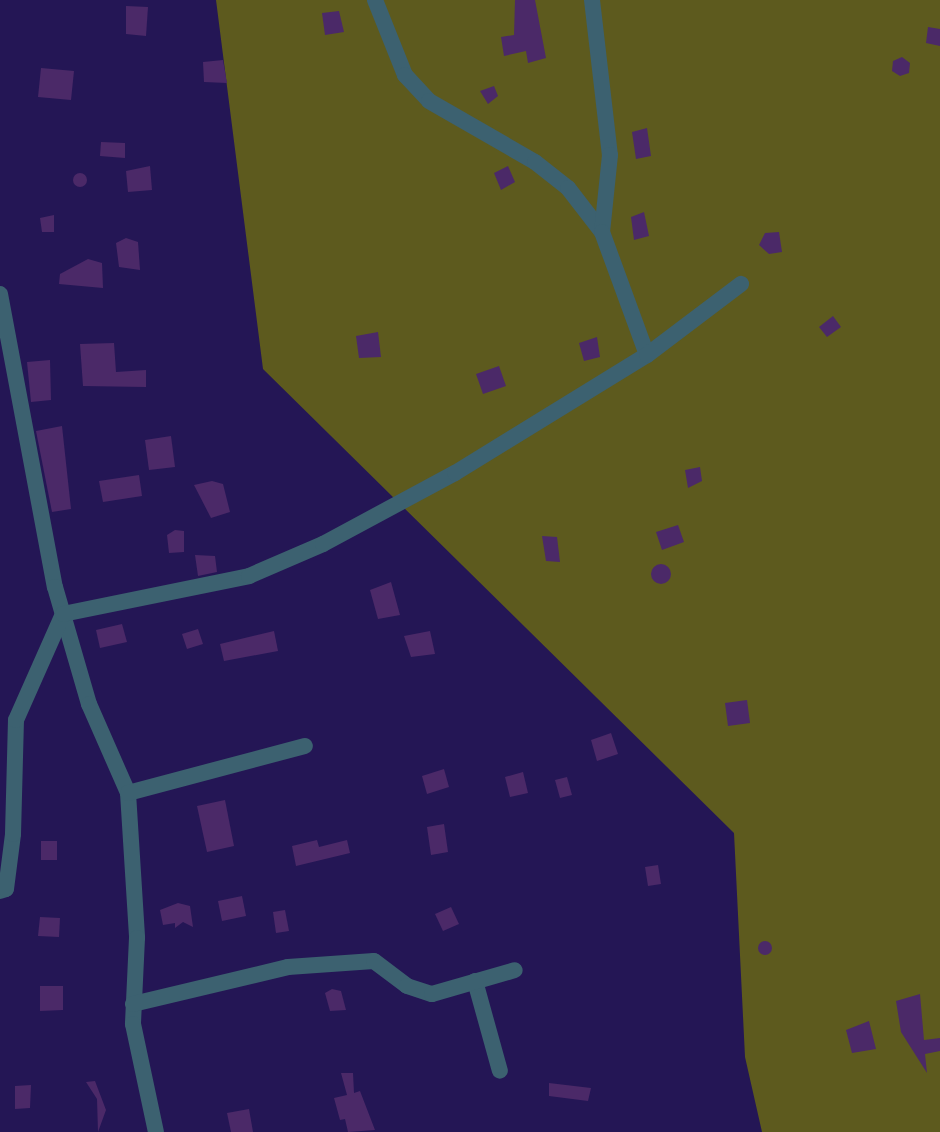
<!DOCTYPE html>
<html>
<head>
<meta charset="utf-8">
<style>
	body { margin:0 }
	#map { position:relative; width:940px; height:1132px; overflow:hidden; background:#241655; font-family:Commissioner,sans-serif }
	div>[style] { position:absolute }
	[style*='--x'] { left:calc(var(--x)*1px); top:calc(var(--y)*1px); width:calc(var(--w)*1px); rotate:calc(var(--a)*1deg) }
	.forest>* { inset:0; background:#5d5a1e }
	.building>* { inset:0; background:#4b2968 }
	.round { border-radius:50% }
	.minor>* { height:16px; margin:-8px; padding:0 8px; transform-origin:8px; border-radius:8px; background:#3c6170 }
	span { translate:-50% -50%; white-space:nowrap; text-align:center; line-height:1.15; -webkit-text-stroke:4.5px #0d0924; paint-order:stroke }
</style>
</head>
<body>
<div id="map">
	<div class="forest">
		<div style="clip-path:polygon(216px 0,940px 0,940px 1132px,762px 1132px,745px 1057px,734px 833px,263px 369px)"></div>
	</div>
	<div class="building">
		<div style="clip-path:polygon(515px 0,535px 0,546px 58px,528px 63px,526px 51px,504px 56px,501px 37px,514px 35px)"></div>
		<div style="clip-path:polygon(126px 6px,148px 7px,146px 36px,126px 34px)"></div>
		<div style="clip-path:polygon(339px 11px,344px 32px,325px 35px,322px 13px)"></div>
		<div style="clip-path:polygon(928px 27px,940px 29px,940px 46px,926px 43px)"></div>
		<div style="clip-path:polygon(902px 57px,910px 63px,909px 73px,900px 76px,892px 71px,893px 61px)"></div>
		<div style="clip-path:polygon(223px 60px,227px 83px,204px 82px,203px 62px)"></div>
		<div style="clip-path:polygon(41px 68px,74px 71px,71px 100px,38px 97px)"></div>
		<div style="clip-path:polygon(494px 86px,498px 96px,488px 104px,480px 91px)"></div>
		<div style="clip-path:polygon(647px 128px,651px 156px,636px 159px,632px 132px)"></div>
		<div style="clip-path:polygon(101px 142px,125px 143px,125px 158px,100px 156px)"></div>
		<div style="clip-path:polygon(150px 166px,152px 190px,128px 192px,126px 171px)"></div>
		<div style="clip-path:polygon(508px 166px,515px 182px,501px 190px,494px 173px)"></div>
		<div class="round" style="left:73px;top:173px;width:14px;height:14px"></div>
		<div style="clip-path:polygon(644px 212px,649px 236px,634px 240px,631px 217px)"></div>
		<div style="clip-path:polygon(54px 215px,54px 232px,42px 232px,40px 218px)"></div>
		<div style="clip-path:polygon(779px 232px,782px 252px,769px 254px,759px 245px,765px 233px)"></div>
		<div style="clip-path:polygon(126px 238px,138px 242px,140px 270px,119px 267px,116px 243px)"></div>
		<div style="clip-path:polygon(88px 259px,102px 263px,103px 288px,59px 284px,60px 274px)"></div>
		<div style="clip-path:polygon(833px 316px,841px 327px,827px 337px,819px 327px)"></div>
		<div style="clip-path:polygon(378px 332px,381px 357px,359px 358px,356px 336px)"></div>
		<div style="clip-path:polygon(597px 337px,600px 357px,584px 361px,579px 343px)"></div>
		<div style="clip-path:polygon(114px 343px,116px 372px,146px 370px,146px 387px,83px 386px,80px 344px)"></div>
		<div style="clip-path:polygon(50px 360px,51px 400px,31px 402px,27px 362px)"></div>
		<div style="clip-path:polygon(499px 366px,506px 386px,483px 394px,476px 374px)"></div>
		<div style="clip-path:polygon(62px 426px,71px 509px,52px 512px,36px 431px)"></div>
		<div style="clip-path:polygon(171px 436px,175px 467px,149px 470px,145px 440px)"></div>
		<div style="clip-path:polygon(700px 467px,702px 481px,688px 488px,685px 470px)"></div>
		<div style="clip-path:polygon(139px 475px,142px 496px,103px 502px,99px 481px)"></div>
		<div style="clip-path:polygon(212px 481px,223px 484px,230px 512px,211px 518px,194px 485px)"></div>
		<div style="clip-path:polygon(678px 525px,684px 542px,662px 550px,656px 532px)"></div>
		<div style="clip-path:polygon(175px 530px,184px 531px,184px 552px,169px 553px,167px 535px)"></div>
		<div style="clip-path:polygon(542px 536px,557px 537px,560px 562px,546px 561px)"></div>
		<div style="clip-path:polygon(195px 555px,215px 556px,217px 572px,198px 576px)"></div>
		<div class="round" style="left:651px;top:564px;width:20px;height:20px"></div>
		<div style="clip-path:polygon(391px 582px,400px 615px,378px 619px,370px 590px)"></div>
		<div style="clip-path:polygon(122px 624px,127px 642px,100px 648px,96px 630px)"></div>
		<div style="clip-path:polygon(198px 629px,203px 644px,187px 649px,182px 634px)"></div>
		<div style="clip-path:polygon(274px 631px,278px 651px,224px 661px,220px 644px)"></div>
		<div style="clip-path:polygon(430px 631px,435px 654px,411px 657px,404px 636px)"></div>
		<div style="clip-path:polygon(747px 700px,750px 723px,728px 726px,725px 703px)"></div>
		<div style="clip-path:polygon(611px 733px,618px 754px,597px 761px,591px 740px)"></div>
		<div style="clip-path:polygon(444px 769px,449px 787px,427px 794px,422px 776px)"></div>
		<div style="clip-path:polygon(523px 772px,528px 793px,510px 797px,505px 777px)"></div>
		<div style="clip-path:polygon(567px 777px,572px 795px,560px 798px,555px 780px)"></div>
		<div style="clip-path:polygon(225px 800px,234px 846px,207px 852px,197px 806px)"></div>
		<div style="clip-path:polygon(444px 824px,448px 852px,431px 855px,427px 827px)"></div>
		<div style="clip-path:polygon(317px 840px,319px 847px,347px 840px,350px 853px,296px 866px,292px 846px)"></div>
		<div style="clip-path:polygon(41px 841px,57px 841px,57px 860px,41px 860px)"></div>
		<div style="clip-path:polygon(658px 865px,661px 884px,648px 886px,645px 867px)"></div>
		<div style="clip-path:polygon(242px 896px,246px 916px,222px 921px,218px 901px)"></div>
		<div style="clip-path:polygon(178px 903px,190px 906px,193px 927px,183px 922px,175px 928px,175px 923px,163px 925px,160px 910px)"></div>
		<div style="clip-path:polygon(451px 907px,459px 924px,443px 931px,435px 914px)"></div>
		<div style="clip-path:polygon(285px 910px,289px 931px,276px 933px,273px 912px)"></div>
		<div style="clip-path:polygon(40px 917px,60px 918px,59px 937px,38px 936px)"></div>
		<div class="round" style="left:758px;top:941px;width:14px;height:14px"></div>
		<div style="clip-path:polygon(40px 986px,63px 986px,63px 1010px,40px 1011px)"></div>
		<div style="clip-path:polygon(332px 989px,341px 991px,346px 1010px,330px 1011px,325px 993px)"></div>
		<div style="clip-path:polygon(920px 994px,924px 1040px,940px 1038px,940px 1051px,925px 1054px,927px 1073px,901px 1032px,896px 1001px)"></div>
		<div style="clip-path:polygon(869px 1021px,876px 1049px,852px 1053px,846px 1030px)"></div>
		<div style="clip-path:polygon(341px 1073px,353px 1073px,354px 1093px,360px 1091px,375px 1130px,348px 1132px,345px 1119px,340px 1120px,334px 1098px,347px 1095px)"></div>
		<div style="clip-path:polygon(95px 1081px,106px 1110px,98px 1132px,97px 1099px,86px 1082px)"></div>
		<div style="clip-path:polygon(549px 1083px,591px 1088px,588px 1101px,549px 1096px)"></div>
		<div style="clip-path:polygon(31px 1085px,30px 1108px,15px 1109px,15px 1086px)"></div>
		<div style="clip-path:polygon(249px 1109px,253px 1132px,231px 1132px,227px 1113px)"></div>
	</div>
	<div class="minor">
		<div style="--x:375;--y:0;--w:81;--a:68.2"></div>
		<div style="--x:405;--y:75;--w:35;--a:47"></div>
		<div style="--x:429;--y:101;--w:122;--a:29.9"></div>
		<div style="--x:535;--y:162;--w:42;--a:38.2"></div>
		<div style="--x:568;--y:188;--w:56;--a:52.3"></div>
		<div style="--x:592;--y:0;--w:156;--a:83.4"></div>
		<div style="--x:610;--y:155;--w:77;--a:95.9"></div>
		<div style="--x:602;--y:232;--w:131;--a:69.9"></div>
		<div style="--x:0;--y:294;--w:298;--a:79.4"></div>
		<div style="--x:55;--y:587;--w:122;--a:73.8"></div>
		<div style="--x:89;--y:704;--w:97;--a:66.3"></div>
		<div style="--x:128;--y:793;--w:145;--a:86.4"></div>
		<div style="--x:137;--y:938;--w:86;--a:92.7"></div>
		<div style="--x:133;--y:1024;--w:110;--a:78"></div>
		<div style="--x:128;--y:793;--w:183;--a:-14.9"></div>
		<div style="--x:0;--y:891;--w:6;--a:-18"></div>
		<div style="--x:6;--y:889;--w:55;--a:-82.7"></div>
		<div style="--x:13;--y:834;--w:114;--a:-88.5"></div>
		<div style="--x:16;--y:720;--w:116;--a:-66.1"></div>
		<div style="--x:63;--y:614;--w:190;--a:-11.5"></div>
		<div style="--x:249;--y:576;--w:81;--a:-23.4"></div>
		<div style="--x:323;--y:544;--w:150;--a:-28.3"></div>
		<div style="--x:455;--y:473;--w:225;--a:-31.6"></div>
		<div style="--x:647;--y:355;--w:118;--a:-37.1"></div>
		<div style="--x:475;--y:981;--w:93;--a:74.5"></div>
		<div style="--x:133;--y:1004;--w:159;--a:-13.4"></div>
		<div style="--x:288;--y:967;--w:86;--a:-4"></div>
		<div style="--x:374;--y:961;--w:41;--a:37.1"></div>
		<div style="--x:407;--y:986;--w:26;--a:18"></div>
		<div style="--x:432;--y:994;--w:86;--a:-16.1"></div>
	</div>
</div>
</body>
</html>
